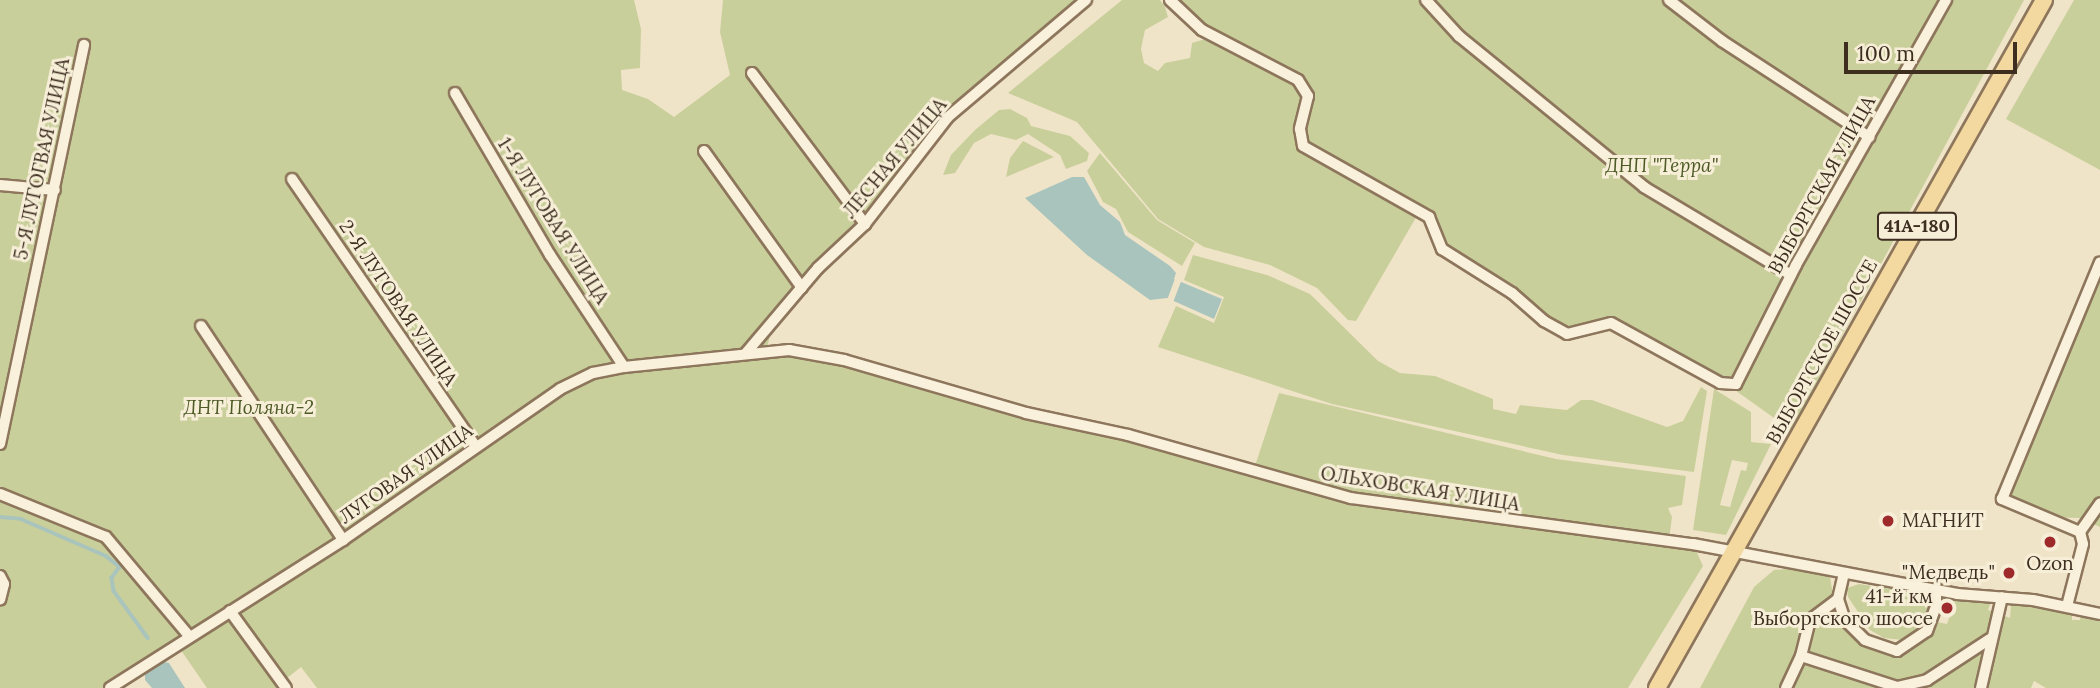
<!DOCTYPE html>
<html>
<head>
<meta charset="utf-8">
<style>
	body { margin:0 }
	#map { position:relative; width:2100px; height:688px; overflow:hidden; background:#f0e4c8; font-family:Lora,serif }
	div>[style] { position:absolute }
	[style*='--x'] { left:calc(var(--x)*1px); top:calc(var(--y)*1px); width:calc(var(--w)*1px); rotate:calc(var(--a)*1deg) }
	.green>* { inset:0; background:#c9cf9b }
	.water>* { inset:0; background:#a9c4bc }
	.pier>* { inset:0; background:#f0e4c8 }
	.stream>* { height:3.5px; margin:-1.75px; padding:0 1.75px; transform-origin:1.75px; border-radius:1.75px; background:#a9c4bc }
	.roads { filter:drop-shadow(2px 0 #8d765c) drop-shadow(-2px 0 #8d765c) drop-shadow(0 2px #8d765c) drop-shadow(0 -2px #8d765c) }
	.street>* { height:10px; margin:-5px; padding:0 5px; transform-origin:5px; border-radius:5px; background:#faf1dc }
	.primary>* { height:16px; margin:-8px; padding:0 8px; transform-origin:8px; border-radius:8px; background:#f3d9a0 }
	.dots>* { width:19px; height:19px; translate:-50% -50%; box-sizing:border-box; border:4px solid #f7eed8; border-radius:50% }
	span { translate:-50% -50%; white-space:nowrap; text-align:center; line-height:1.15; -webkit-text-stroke:6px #f7eed8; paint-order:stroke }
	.shield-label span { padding:2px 5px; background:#f7eed8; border:2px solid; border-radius:5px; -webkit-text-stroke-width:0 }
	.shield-label { font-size:18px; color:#3d2e20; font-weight:700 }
	.street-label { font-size:19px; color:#3d2e20 }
	.park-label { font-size:19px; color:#4d5a26; font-style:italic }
	.poi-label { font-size:19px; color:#3d2e20 }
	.left { translate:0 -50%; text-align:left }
	.right { translate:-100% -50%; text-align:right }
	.scale { position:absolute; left:1844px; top:42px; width:173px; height:32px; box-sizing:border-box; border:4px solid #3d2e20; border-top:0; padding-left:9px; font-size:21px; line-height:24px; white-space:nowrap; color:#3d2e20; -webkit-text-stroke:5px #f7eed8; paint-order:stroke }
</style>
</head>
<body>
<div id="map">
	<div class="green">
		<div style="clip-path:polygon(0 0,634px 0,641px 29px,640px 68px,621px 70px,622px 90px,648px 99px,674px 117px,730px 75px,720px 32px,723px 0,1086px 0,948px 117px,862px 227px,774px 320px,766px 352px,789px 350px,1254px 469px,1279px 393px,1556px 459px,1686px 476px,1682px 505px,1668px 508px,1672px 517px,1669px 540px,1693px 544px,1703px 566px,1628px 688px,317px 688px,301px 667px,282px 682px,286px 688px,207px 688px,176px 643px,112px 688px,0 688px)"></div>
		<div style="clip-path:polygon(1122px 0,1160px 0,1165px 7px,1168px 17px,1145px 30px,1141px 49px,1144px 63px,1158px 71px,1165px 63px,1190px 58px,1192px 43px,1212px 37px,1170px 0,2024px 0,1791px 430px,1725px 383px,1611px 323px,1567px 334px,1442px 249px,1432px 221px,1418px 214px,1356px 321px,1348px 320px,1317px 288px,1270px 265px,1204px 247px,1158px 219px,1077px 122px,1008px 93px)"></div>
		<div style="clip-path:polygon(2074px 0,2100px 0,2100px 170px,2006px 119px)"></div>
		<div style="clip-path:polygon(1010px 109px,1027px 118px,1031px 126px,1070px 136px,1089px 153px,1087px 161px,1066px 169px,1060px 155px,1028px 134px,1016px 140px,991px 134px,974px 143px,955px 173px,943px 175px,951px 155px,975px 130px,999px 110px)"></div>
		<div style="clip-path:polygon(1023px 141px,1054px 157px,1006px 177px,1010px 158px)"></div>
		<div style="clip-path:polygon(1100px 153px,1157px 220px,1195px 243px,1182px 266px,1128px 232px,1116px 209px,1103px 202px,1087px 171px)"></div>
		<div style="clip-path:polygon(1193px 255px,1267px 275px,1310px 294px,1378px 361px,1400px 373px,1435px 376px,1493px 399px,1493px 409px,1516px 414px,1520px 405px,1567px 410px,1581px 400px,1592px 400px,1667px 427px,1683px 421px,1701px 387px,1707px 391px,1694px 472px,1563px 455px,1332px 404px,1158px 347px,1176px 306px,1214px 323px,1224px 297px,1184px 280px)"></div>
		<div style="clip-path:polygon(2100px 259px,2100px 527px,2079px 518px,2042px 517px,2002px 499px)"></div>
		<div style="clip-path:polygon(evenodd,1714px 389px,1751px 412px,1751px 442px,1771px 444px,1726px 535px,1693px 530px,1714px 389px,1732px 460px,1748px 463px,1746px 471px,1741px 470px,1730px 507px,1720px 505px,1732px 460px)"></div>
		<div style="clip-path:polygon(1797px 568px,1830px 577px,1835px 607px,1852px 635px,1881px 652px,1897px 655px,1917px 645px,1932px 621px,1947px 624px,1953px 607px,1938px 602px,1940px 597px,1991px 602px,1988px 610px,2010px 618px,2011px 605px,2016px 605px,2063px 612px,2072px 615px,2072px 620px,2080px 620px,2081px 614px,2100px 614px,2100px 688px,2046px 688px,2034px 681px,2031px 688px,1700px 688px,1754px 587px,1774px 570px)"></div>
		<div style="clip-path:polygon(1859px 584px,1930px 595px,1933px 603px,1925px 629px,1912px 641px,1884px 638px,1870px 630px,1848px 597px,1847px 588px)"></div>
	</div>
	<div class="water">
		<div style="clip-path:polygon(1072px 177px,1084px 177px,1100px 205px,1120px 222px,1125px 235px,1170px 266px,1176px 273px,1174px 279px,1222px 299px,1214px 319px,1167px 298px,1150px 300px,1087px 255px,1025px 198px)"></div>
		<div style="clip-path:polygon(160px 661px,169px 663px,185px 688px,152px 688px,145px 680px,145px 671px)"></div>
	</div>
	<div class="pier">
		<div style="clip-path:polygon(1177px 273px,1182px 279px,1172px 305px,1166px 303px)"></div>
	</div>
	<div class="stream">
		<div style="--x:0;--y:517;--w:21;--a:5"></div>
		<div style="--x:21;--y:519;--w:93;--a:23.5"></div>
		<div style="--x:106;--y:556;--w:18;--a:38"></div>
		<div style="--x:120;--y:567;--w:14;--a:126"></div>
		<div style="--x:112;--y:578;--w:13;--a:81"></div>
		<div style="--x:114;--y:591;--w:58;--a:54.1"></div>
	</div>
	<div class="roads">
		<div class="street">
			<div style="--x:1170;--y:0;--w:44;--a:43.2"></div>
			<div style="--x:1202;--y:30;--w:108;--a:27.5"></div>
			<div style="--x:1298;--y:80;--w:19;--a:58"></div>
			<div style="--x:1308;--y:96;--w:34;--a:104"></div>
			<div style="--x:1300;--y:129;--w:17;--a:80"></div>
			<div style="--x:1303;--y:146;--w:145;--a:29.4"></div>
			<div style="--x:1429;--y:217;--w:35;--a:68"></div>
			<div style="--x:1442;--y:249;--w:83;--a:32.2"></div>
			<div style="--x:1512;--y:293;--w:43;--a:41.2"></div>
			<div style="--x:1544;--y:321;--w:26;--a:29"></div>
			<div style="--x:1567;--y:334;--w:45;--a:-14"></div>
			<div style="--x:1611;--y:323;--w:124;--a:28.8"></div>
			<div style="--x:1720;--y:383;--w:16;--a:4"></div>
			<div style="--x:1736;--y:384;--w:133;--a:-63.2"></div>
			<div style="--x:1796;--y:265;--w:305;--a:-60.5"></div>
			<div style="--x:1426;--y:0;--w:49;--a:47.5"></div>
			<div style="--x:1459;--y:36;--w:239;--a:39.2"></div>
			<div style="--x:1644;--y:187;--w:171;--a:30.9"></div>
			<div style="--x:1669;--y:0;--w:67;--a:37.7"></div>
			<div style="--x:1722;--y:41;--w:176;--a:33.1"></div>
			<div style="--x:752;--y:73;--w:189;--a:53.2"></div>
			<div style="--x:455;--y:93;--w:188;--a:59.6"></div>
			<div style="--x:550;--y:255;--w:134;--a:56.5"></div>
			<div style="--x:704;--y:151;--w:168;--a:54.4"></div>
			<div style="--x:292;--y:179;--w:325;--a:55.5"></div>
			<div style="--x:0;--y:185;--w:55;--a:5.2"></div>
			<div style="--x:201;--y:326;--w:257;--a:56.4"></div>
			<div style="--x:746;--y:353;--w:111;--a:-49.7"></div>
			<div style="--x:818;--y:268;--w:64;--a:-43.1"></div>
			<div style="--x:865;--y:224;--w:135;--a:-52.2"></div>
			<div style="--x:948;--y:117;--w:181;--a:-40.3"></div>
			<div style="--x:0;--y:444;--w:408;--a:-78.1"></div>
			<div style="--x:0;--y:494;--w:114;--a:22.1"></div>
			<div style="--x:106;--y:537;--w:129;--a:50"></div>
			<div style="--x:2080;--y:532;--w:35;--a:-55"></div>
			<div style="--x:1844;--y:573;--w:27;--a:103"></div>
			<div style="--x:1838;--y:599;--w:22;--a:72"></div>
			<div style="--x:1845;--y:620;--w:28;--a:45"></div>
			<div style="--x:1865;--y:640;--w:34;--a:19"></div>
			<div style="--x:1897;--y:651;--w:36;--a:-34"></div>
			<div style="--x:1927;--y:631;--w:27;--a:-70"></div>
			<div style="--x:1936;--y:606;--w:17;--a:-90"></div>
			<div style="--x:0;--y:576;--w:9;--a:63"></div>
			<div style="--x:4;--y:584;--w:16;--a:104"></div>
			<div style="--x:2067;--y:606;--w:64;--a:-75.5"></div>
			<div style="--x:2083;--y:544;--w:12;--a:-104"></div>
			<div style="--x:2080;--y:532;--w:85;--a:-157.1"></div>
			<div style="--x:2002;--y:499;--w:256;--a:-67.5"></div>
			<div style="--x:230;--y:611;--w:95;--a:54"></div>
			<div style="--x:1801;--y:656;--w:101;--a:17.9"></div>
			<div style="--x:1897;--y:687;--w:31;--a:-13"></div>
			<div style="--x:1927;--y:680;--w:75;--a:-33.1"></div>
			<div style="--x:110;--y:688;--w:276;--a:-32.4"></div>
			<div style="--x:343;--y:540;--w:264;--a:-34.8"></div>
			<div style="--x:560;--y:389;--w:37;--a:-26"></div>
			<div style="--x:593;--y:373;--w:32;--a:-11"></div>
			<div style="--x:624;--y:367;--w:166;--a:-5.9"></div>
			<div style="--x:789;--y:350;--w:56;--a:10.3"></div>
			<div style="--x:844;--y:360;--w:190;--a:16.2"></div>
			<div style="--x:1026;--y:413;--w:104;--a:12.2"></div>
			<div style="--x:1128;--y:435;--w:232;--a:15.8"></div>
			<div style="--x:1351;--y:498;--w:345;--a:7.7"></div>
			<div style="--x:1693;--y:544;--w:269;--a:10.7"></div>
			<div style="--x:1957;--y:594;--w:76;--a:4.5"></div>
			<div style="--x:2033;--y:600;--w:68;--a:11.8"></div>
			<div style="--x:1786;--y:688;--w:35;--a:-65"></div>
			<div style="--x:1801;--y:656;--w:37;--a:-76"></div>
			<div style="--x:1810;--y:620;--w:35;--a:-37"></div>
			<div style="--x:1981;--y:688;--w:93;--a:-77"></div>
		</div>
		<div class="primary">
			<div style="--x:1657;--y:688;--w:789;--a:-60.64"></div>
		</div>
	</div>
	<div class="dots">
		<div style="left:1888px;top:521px;background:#9e2a2b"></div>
		<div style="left:2050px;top:542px;background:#9e2a2b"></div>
		<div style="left:2009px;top:573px;background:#9e2a2b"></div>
		<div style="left:1947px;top:608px;background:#9e2a2b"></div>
	</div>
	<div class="shield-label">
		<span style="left:1917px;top:226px">41А-180</span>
	</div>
	<div class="street-label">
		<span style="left:895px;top:158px;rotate:-50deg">ЛЕСНАЯ УЛИЦА</span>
		<span style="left:42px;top:159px;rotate:-78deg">5-Я ЛУГОГВАЯ УЛИЦА</span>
		<span style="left:1822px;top:185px;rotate:-61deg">ВЫБОРГСКАЯ УЛИЦА</span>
		<span style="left:553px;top:221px;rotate:58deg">1-Я ЛУГОВАЯ УЛИЦА</span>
		<span style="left:398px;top:303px;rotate:56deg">2-Я ЛУГОВАЯ УЛИЦА</span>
		<span style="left:1822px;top:352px;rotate:-61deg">ВЫБОРГСКОЕ ШОССЕ</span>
		<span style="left:406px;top:474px;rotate:-35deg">ЛУГОВАЯ УЛИЦА</span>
		<span style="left:1420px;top:489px;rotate:9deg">ОЛЬХОВСКАЯ УЛИЦА</span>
	</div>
	<div class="park-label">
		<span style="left:1662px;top:166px">ДНП "Терра"</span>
		<span style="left:249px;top:408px">ДНТ Поляна-2</span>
	</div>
	<div class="poi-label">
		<span class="left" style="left:1902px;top:521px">МАГНИТ</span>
		<span style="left:2050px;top:564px">Ozon</span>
		<span class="right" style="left:1995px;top:573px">"Медведь"</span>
		<span class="right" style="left:1933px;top:608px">41-й км<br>Выборгского шоссе</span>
	</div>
	<div class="scale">100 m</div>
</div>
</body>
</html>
